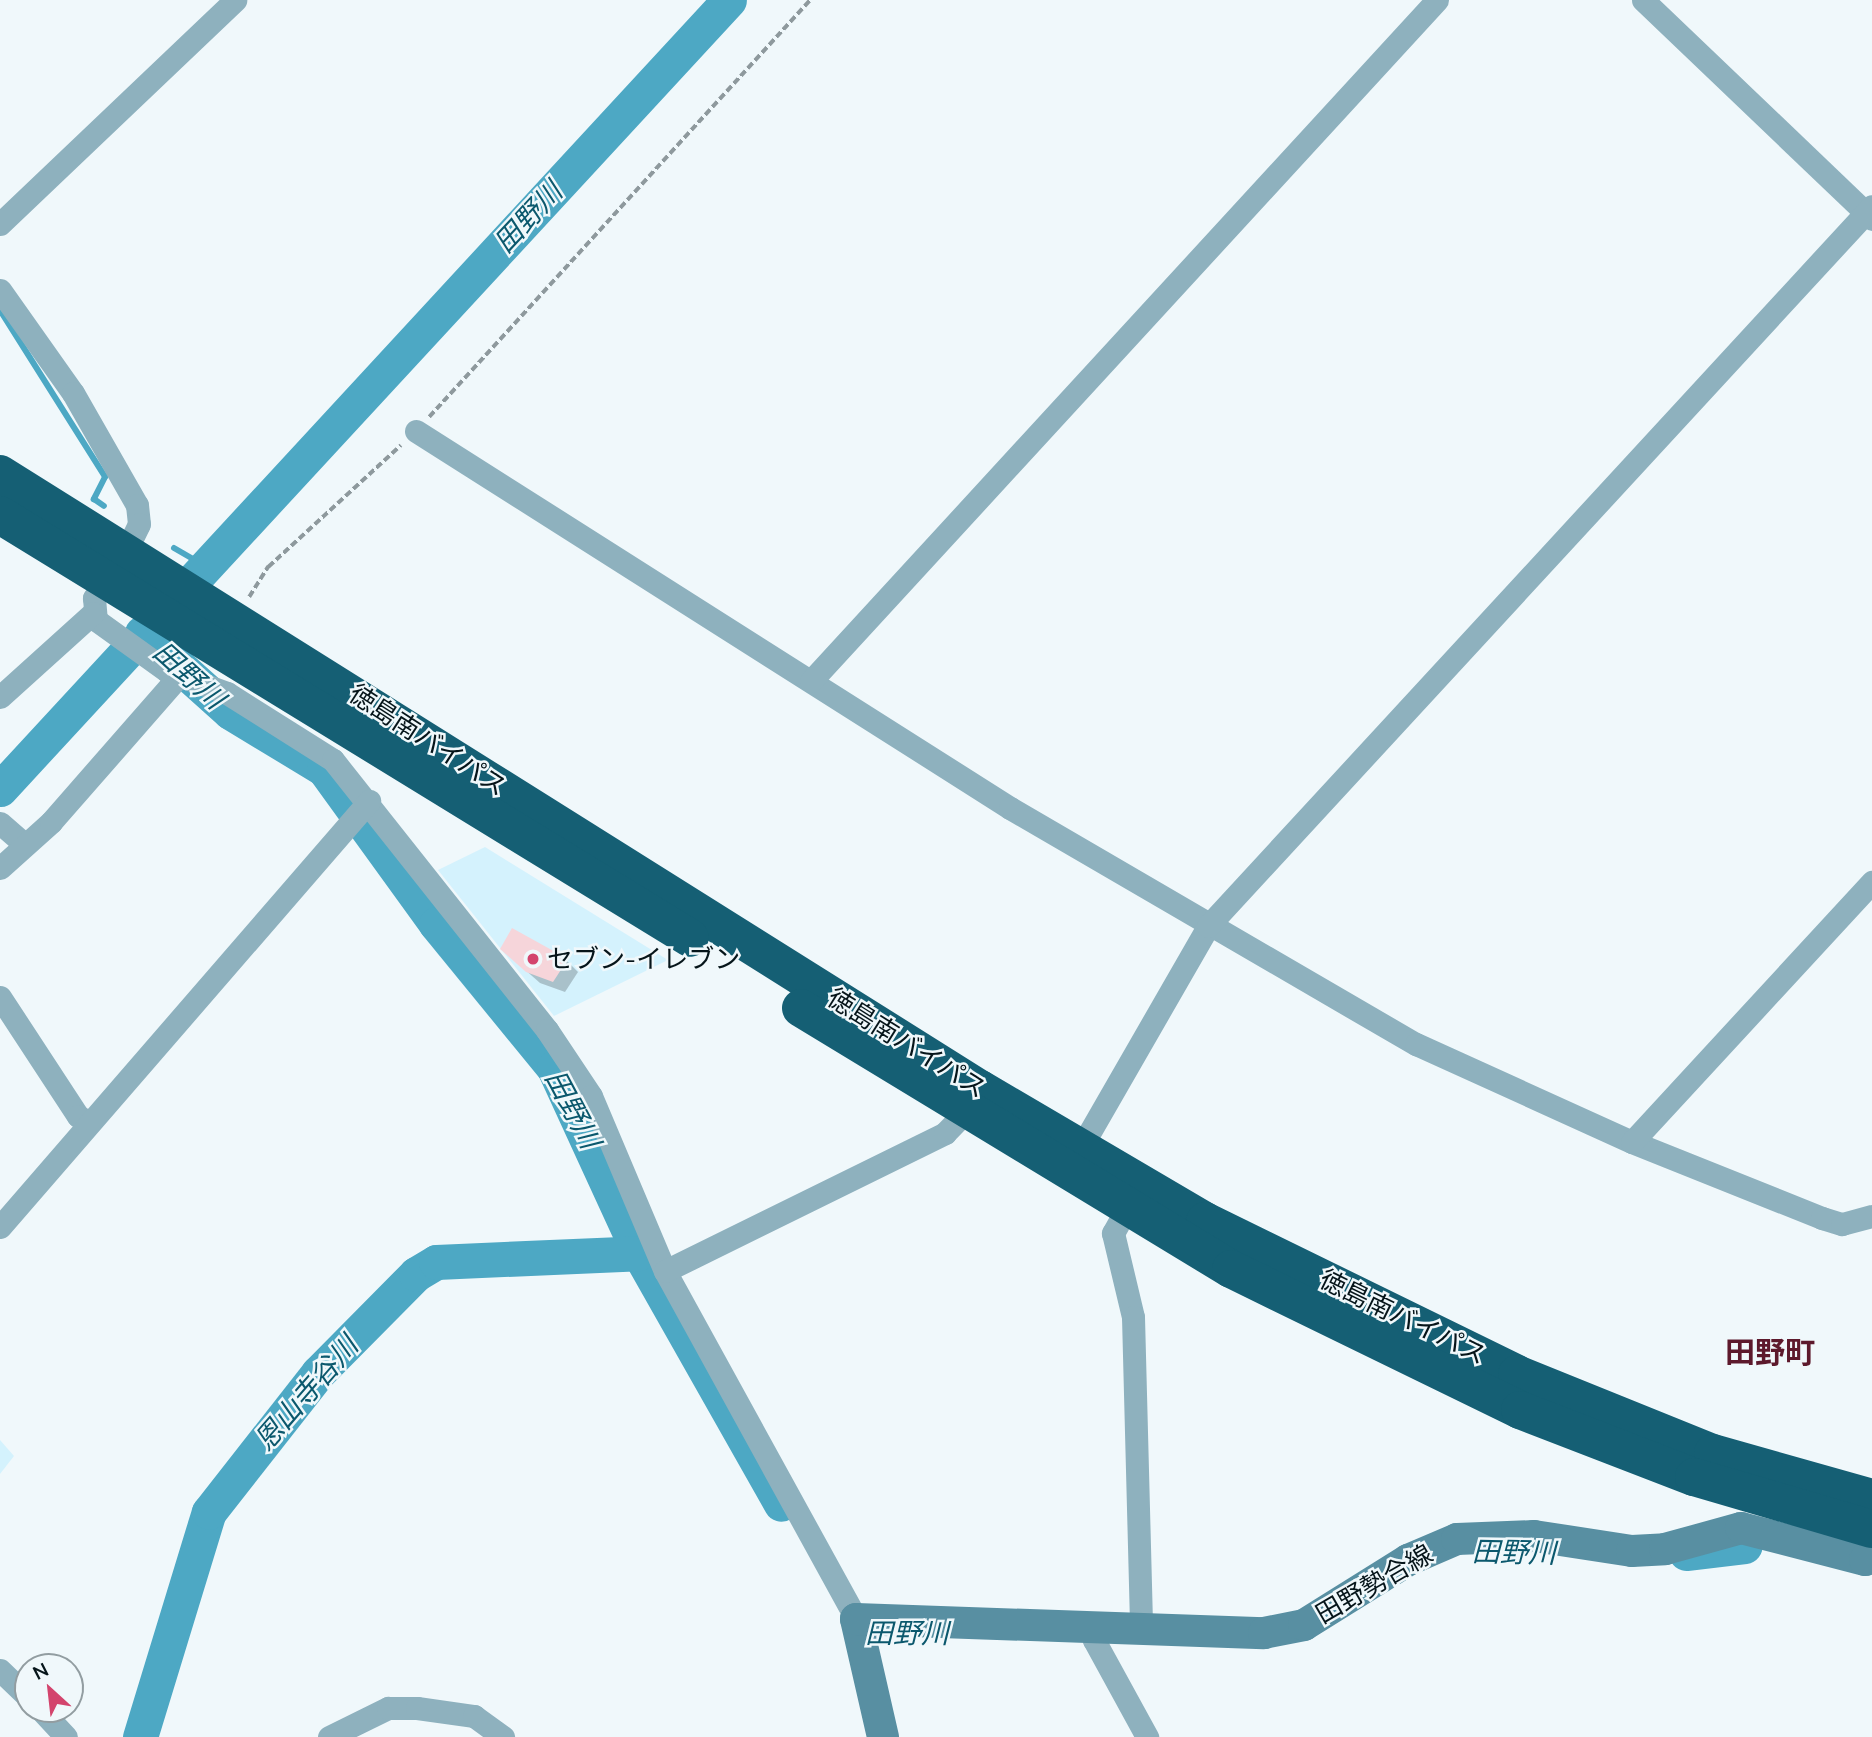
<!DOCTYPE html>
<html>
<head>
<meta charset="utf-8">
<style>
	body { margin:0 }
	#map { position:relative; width:1872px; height:1737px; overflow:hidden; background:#f0f8fb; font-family:Mulish,"Noto Sans JP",sans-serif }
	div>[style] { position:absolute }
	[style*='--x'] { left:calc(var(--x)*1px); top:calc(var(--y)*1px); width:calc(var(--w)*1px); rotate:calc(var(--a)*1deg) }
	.built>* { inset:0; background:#d4f2fd }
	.shadow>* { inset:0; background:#0003 }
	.stream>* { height:6px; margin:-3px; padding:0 3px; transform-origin:3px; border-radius:3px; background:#4da8c4 }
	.river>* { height:35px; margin:-17.5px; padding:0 17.5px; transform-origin:17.5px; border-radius:17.5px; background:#4da8c4 }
	.building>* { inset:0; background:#f6d5da }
	.path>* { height:3.5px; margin-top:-1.75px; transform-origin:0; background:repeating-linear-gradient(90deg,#8e999d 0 7px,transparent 0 10.5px) }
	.street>* { height:23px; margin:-11.5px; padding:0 11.5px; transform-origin:11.5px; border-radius:11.5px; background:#8eb1be }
	.secondary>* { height:32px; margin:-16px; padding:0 16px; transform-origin:16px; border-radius:16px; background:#588fa2 }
	.highway>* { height:38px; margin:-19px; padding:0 19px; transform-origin:19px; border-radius:19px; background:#155f74 }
	.dots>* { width:19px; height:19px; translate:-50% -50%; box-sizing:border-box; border:4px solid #f0f8fb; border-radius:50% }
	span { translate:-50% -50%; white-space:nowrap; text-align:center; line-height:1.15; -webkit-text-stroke:5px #f0f8fb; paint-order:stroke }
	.street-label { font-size:26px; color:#06151a }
	.poi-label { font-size:26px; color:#06151a }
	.left { translate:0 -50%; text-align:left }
	.water-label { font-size:28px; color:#0b586d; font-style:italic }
	.quarter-label { font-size:30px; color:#5d192c; font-weight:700 }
	.north { position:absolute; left:14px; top:1653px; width:70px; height:70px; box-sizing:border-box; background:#f0f8fb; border:2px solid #929da1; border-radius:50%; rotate:333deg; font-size:19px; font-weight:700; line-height:28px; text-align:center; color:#06151a }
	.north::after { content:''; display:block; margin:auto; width:24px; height:32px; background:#d3446d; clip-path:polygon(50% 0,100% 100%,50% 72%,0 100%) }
</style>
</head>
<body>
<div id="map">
	<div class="built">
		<div style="clip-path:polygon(485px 847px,668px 960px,554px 1016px,438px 870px)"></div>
		<div style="clip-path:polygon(0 1440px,14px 1456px,0 1474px)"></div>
	</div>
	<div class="shadow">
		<div style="clip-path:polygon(514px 960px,566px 960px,578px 972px,565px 992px,540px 983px)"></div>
	</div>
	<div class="stream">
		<div style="--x:0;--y:310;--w:197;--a:57.8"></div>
		<div style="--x:105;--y:477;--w:25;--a:117"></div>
		<div style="--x:94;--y:499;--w:12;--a:35"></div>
		<div style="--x:174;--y:548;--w:34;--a:30"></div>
	</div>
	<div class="river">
		<div style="--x:142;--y:633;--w:118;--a:41.9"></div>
		<div style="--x:230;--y:712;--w:110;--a:31.2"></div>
		<div style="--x:324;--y:769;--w:191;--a:54.1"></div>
		<div style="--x:436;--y:924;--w:186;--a:50.7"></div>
		<div style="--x:554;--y:1068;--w:204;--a:65.3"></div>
		<div style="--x:639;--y:1253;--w:288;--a:60.5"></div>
		<div style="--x:0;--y:789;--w:1074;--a:-47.26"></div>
		<div style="--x:1686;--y:1553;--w:59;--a:-6.8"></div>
		<div style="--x:140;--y:1737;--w:235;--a:-73"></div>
		<div style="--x:209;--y:1512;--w:177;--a:-51.9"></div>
		<div style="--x:318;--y:1373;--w:139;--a:-45.3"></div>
		<div style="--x:416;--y:1274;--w:23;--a:-31"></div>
		<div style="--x:436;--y:1262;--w:203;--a:-2.5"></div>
	</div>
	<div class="building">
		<div style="clip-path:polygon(512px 928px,568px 959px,553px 982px,526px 972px,500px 949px)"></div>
	</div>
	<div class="path">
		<div style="--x:429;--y:417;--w:565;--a:-47.58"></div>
		<div style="--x:249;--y:597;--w:36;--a:-58"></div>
		<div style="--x:268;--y:567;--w:180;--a:-42.5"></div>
	</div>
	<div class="street">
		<div style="--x:1643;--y:0;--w:317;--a:43.7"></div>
		<div style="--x:0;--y:224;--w:325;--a:-43.6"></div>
		<div style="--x:0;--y:290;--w:126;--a:54.7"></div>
		<div style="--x:73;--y:393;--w:129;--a:60.3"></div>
		<div style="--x:137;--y:505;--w:19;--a:84"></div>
		<div style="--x:139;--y:524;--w:30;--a:116"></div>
		<div style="--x:126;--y:551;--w:57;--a:124.2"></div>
		<div style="--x:94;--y:598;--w:22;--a:85"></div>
		<div style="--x:96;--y:620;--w:87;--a:35.7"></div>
		<div style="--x:167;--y:671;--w:64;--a:20.1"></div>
		<div style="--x:227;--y:693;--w:125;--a:32.3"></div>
		<div style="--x:333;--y:760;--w:345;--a:51.6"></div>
		<div style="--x:547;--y:1030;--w:79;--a:56.3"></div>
		<div style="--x:591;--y:1096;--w:190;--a:67.1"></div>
		<div style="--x:665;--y:1271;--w:397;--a:61.2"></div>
		<div style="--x:416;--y:431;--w:704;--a:32.4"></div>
		<div style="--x:1010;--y:808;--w:470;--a:30.2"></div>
		<div style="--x:1416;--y:1044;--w:237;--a:24.4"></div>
		<div style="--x:1632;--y:1142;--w:205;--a:21.8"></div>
		<div style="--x:1822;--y:1218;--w:21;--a:17"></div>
		<div style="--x:1842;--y:1224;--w:31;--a:-15"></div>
		<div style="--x:811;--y:681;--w:925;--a:-47.41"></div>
		<div style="--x:0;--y:697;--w:125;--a:-42.1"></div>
		<div style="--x:0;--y:823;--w:33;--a:41"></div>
		<div style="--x:0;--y:868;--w:69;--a:-42"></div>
		<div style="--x:51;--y:822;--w:193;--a:-48.8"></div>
		<div style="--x:0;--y:997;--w:142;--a:56.8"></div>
		<div style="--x:78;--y:1116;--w:13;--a:32"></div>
		<div style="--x:1632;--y:1142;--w:354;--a:-47.3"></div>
		<div style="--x:1080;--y:1149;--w:257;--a:-60.1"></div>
		<div style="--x:1208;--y:926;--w:979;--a:-47.32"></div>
		<div style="--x:1127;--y:1208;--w:29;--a:119"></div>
		<div style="--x:1113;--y:1233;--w:86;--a:76.6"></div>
		<div style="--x:1133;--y:1317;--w:310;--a:88.5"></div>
		<div style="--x:0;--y:1227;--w:564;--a:-49.1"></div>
		<div style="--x:665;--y:1271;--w:312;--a:-26.2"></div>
		<div style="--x:945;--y:1133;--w:29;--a:-46"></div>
		<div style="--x:1092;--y:1624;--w:16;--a:83"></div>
		<div style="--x:1094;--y:1640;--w:111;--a:61.3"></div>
		<div style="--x:0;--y:1670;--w:39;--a:44"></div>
		<div style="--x:40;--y:1709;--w:38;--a:47"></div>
		<div style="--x:329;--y:1737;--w:66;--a:-26.2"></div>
		<div style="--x:388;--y:1708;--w:29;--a:0"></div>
		<div style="--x:417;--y:1708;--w:58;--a:8"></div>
		<div style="--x:474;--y:1716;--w:36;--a:36"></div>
	</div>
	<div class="secondary">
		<div style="--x:883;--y:1737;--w:121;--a:-102.9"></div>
		<div style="--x:856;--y:1619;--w:408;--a:2"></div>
		<div style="--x:1264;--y:1633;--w:41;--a:-11.3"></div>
		<div style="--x:1304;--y:1625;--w:123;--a:-32"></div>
		<div style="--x:1408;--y:1560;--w:53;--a:-23.2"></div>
		<div style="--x:1457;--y:1539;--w:77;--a:-2.2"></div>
		<div style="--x:1534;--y:1536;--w:99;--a:8.7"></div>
		<div style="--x:1632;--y:1551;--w:33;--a:-3"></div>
		<div style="--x:1665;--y:1549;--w:79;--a:-15.4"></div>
		<div style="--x:1741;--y:1528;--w:128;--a:14.5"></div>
		<div style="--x:1865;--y:1560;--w:13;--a:-58"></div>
	</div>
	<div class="highway">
		<div style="--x:0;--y:474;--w:1157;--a:32.11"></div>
		<div style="--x:980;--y:1089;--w:261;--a:30.4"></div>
		<div style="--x:1205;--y:1221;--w:347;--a:26.1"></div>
		<div style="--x:1517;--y:1374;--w:211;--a:22"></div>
		<div style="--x:1713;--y:1453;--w:165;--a:15.8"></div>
		<div style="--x:0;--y:515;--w:809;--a:31.51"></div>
		<div style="--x:801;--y:1008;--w:503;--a:31.26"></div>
		<div style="--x:1231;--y:1269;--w:322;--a:26"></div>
		<div style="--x:1520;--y:1410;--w:186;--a:21.1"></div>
		<div style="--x:1694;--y:1477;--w:185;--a:16.3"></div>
	</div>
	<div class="dots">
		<div style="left:533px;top:959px;background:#d3446d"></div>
	</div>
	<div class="street-label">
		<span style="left:428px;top:740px;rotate:33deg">徳島南バイパス</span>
		<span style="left:907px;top:1043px;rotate:32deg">徳島南バイパス</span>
		<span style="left:1403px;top:1317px;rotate:26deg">徳島南バイパス</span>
		<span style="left:1374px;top:1584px;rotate:-30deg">田野勢合線</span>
	</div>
	<div class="poi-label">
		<span class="left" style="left:547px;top:959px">セブン-イレブン</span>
	</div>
	<div class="water-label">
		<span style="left:528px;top:217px;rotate:-47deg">田野川</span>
		<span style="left:189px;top:675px;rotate:42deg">田野川</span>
		<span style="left:573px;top:1109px;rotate:62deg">田野川</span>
		<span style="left:306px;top:1393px;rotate:-49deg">恩山寺谷川</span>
		<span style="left:1514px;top:1552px;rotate:1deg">田野川</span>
		<span style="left:907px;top:1633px">田野川</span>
	</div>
	<div class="quarter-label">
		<span style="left:1770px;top:1352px">田野町</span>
	</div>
	<div class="north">N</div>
</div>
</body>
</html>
